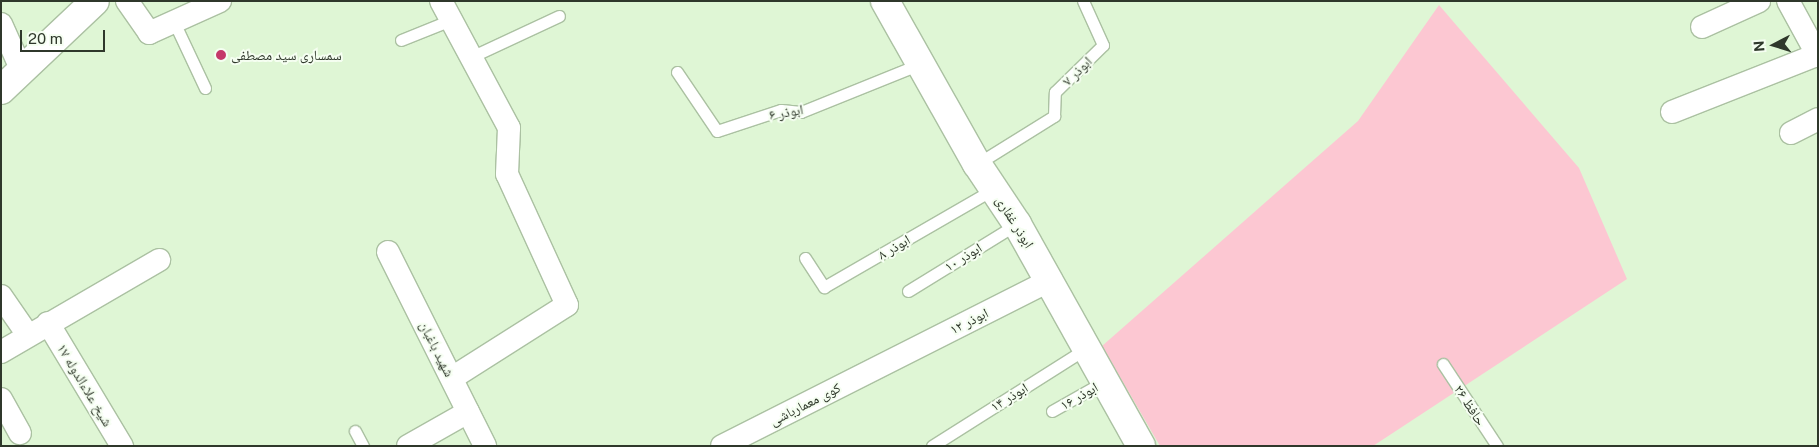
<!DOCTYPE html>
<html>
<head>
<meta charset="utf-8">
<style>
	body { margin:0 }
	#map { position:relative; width:1819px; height:447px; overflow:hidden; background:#dff6d5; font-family:"Public Sans","Noto Naskh Arabic",sans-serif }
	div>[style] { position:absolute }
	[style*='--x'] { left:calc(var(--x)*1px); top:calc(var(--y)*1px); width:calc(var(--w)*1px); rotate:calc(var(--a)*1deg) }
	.green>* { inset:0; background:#fcc7d2 }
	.roads { filter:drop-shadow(1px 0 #abc1a2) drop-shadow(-1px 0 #abc1a2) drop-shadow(0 1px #abc1a2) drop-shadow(0 -1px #abc1a2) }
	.lane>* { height:11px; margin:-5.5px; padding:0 5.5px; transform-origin:5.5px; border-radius:5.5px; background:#fff }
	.street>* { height:22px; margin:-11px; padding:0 11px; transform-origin:11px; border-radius:11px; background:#fff }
	.secondary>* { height:28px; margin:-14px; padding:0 14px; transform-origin:14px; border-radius:14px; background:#fff }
	.dots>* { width:14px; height:14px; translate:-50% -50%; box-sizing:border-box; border:2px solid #f5fef1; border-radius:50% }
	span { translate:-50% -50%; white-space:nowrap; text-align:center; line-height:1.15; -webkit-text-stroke:4px #f5fef1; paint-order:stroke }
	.poi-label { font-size:14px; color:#2f382b }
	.left { translate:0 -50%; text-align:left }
	.street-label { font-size:14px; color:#2f382b }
	.frame { position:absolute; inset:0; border:2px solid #2f382b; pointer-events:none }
	.north { position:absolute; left:1749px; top:20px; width:50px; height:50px; -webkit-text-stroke:4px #f5fef1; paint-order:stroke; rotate:265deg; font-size:14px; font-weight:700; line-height:20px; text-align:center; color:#2f382b }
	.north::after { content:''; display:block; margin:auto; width:18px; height:22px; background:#2f382b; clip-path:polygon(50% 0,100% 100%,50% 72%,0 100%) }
	.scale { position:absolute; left:20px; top:30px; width:85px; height:22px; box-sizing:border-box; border:2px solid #2f382b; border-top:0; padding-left:6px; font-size:15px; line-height:18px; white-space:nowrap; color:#2f382b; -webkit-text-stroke:4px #f5fef1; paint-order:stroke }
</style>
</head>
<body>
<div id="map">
	<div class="green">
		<div style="clip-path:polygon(1439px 5px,1579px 168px,1627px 279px,1373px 446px,1160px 446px,1102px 346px,1358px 121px)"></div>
	</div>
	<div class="roads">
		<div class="lane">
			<div style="--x:174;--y:22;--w:73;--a:64.8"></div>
			<div style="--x:401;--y:40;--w:54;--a:-21.8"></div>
			<div style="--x:471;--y:57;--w:97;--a:-25"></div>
			<div style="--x:677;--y:72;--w:71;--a:55.9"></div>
			<div style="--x:717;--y:131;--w:67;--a:-18.2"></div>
			<div style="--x:781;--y:110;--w:20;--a:6"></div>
			<div style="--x:801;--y:112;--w:128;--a:-22"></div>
			<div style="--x:977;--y:164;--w:91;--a:-31.9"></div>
			<div style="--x:1054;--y:116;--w:24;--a:-88"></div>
			<div style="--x:1055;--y:92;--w:67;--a:-44.4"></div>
			<div style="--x:1103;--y:45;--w:48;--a:-114.4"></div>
			<div style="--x:805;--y:258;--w:35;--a:57"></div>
			<div style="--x:824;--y:287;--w:196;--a:-30"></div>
			<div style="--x:908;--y:291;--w:128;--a:-31.6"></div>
			<div style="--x:1443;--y:364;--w:98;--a:56.6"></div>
			<div style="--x:1052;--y:411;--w:61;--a:-29.5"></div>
			<div style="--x:355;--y:431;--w:17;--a:62"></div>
			<div style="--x:932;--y:446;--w:183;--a:-32.3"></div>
		</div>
		<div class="street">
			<div style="--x:127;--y:1;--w:39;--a:55"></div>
			<div style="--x:149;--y:33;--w:78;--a:-24.3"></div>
			<div style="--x:441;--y:1;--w:144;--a:61.8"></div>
			<div style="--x:509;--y:128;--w:46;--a:92.5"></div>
			<div style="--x:507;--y:174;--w:144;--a:65.4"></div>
			<div style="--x:567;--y:305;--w:136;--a:147.6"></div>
			<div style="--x:1788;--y:1;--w:63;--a:61.4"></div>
			<div style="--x:1;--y:24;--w:51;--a:65.9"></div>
			<div style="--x:1702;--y:27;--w:63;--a:-24.5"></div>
			<div style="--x:1672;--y:112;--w:156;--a:-21.5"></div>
			<div style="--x:1791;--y:133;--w:30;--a:-27"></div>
			<div style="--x:388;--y:252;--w:217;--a:63.4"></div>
			<div style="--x:1;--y:296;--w:47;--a:55.3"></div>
			<div style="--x:48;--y:323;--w:144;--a:59"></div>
			<div style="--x:1;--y:352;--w:183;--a:-30.2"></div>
			<div style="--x:1;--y:399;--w:39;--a:61"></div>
			<div style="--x:408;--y:446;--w:69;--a:-29.5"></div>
			<div style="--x:722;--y:446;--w:366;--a:-26.8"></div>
		</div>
		<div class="secondary">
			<div style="--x:885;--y:1;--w:187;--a:60.6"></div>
			<div style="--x:977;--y:164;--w:72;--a:56.3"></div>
			<div style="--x:1017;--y:224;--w:254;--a:60.8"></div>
			<div style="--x:1;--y:90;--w:129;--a:-43.4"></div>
		</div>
	</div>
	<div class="dots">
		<div style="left:221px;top:55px;background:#c53869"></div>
	</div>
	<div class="poi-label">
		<span class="left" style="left:231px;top:55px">سمساری سید مصطفی</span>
	</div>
	<div class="street-label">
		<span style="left:1077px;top:71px;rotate:-44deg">ابوذر ۷</span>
		<span style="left:786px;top:112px;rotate:-10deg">ابوذر ۶</span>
		<span style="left:1015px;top:222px;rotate:58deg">ابوذر غفاری</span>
		<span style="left:894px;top:247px;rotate:-30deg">ابوذر ۸</span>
		<span style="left:963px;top:257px;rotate:-32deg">ابوذر ۱۰</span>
		<span style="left:969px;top:321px;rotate:-27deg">ابوذر ۱۲</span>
		<span style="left:437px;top:349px;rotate:63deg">شهید باغبان</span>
		<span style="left:85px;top:385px;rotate:59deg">شیخ علاءالدوله ۱۷</span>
		<span style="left:1079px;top:396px;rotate:-30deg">ابوذر ۱۶</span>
		<span style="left:1009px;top:397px;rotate:-32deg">ابوذر ۱۴</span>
		<span style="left:805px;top:404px;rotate:-27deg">کوی معمارباشی</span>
		<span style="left:1470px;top:405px;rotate:57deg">حافظ ۲۶</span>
	</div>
	<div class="frame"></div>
	<div class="north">N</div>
	<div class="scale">20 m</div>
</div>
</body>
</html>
